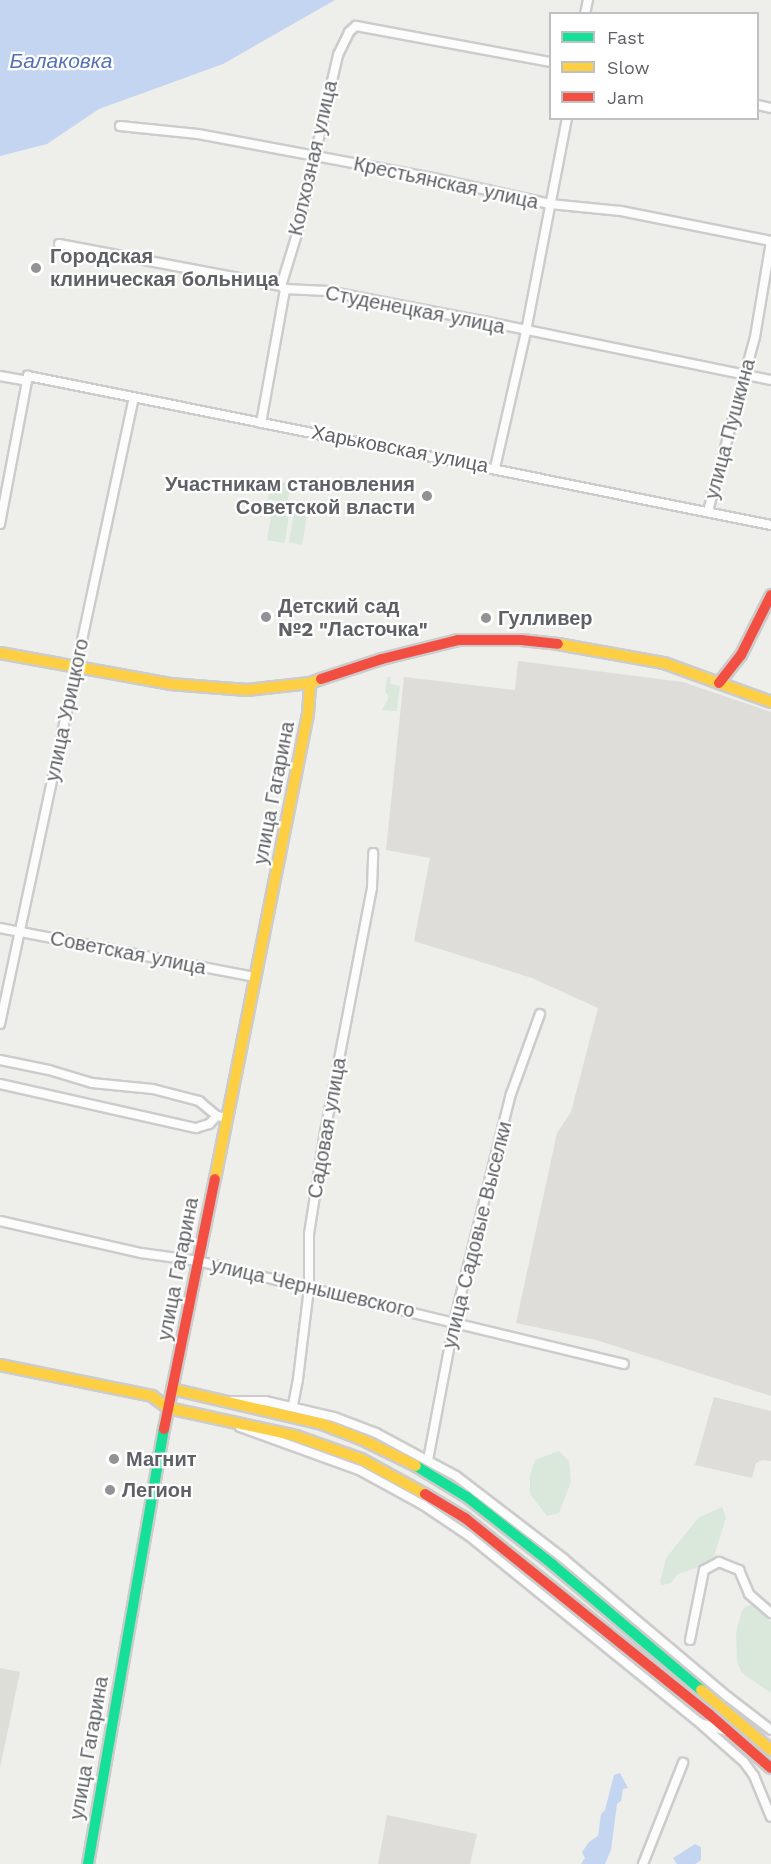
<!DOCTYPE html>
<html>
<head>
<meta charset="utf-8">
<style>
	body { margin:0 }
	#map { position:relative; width:771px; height:1864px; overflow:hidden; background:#eeeeea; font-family:"Work Sans",sans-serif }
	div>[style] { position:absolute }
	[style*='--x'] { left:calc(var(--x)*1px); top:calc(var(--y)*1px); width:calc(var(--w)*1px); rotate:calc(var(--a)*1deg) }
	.industrial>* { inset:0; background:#deddda }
	.education>* { inset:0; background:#deded9 }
	.green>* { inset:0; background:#d9e8db }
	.water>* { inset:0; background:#c4d5f2 }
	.roads { filter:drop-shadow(2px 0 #cbcccb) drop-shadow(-2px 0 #cbcccb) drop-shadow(0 2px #cbcccb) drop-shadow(0 -2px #cbcccb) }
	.street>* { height:8px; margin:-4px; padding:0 4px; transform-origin:4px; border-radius:4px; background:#fcfcfc }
	.fast>* { height:10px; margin:-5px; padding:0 5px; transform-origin:5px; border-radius:5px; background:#16e098 }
	.slow>* { height:10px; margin:-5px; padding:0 5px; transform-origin:5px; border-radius:5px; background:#ffcf43 }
	.jam>* { height:10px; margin:-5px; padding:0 5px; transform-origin:5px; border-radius:5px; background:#f24e42 }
	.dots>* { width:16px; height:16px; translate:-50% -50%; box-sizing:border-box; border:3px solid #fff; border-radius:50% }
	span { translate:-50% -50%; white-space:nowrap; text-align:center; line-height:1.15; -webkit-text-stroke:4.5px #fff; paint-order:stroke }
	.street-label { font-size:20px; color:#5f6166 }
	.poi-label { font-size:20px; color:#5f6166; font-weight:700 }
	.left { translate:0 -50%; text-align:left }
	.right { translate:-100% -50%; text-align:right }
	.water-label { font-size:21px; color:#5671b7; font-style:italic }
	.legend { position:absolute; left:549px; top:12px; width:210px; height:108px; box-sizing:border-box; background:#fff; border:2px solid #bfc0c2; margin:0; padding:8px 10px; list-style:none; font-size:18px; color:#5f6166 }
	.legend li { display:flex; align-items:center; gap:12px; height:30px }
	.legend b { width:30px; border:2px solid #bfc0c2 }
</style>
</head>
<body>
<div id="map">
	<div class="industrial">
		<div style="clip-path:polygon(518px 661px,683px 682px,771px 712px,771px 1396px,596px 1340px,516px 1323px,557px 1133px,571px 1112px,598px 1008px,532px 978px,414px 941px,430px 858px,386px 850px,404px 677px,515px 690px)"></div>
		<div style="clip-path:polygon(714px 1397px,771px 1411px,771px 1461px,762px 1460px,756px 1463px,752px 1478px,695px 1465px)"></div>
		<div style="clip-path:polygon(387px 1815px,477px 1834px,470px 1864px,378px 1864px)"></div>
	</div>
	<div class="education">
		<div style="clip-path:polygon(0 1668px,20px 1672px,0 1768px)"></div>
	</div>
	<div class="green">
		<div style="clip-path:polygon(272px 480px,287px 483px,290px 490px,287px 503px,268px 499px)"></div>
		<div style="clip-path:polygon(273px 504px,290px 507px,285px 543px,267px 540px)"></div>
		<div style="clip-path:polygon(294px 513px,307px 515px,302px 545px,289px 542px)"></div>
		<div style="clip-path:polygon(387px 677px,391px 677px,390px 684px,400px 686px,397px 711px,382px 710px,389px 697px,385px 691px)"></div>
		<div style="clip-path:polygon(559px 1451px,569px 1461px,571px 1482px,559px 1513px,547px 1516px,530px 1494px,530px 1475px,535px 1460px)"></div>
		<div style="clip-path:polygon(722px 1507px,726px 1518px,714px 1556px,705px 1565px,678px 1574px,671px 1583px,662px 1585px,660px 1582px,666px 1558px,698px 1518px)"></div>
		<div style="clip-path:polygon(752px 1605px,771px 1622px,771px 1693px,742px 1673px,737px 1662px,736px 1632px,742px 1611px,746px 1606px)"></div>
	</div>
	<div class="water">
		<div style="clip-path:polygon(0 0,335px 0,223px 64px,99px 109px,47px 144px,0 156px)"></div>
		<div style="clip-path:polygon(620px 1773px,628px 1788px,623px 1789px,621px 1801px,617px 1804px,611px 1850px,605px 1864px,581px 1864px,585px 1858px,582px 1852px,589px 1842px,598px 1836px,601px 1814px,605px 1810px,614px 1775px)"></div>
		<div style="clip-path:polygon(695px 1844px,701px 1847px,701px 1860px,695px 1864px,677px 1864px,673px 1858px)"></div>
	</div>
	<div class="roads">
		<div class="street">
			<div style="--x:585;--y:14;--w:14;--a:-78"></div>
			<div style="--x:758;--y:105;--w:13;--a:13"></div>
			<div style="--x:120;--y:126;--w:78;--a:5.9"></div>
			<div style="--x:198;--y:134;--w:239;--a:10.6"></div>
			<div style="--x:433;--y:178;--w:120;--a:12.5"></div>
			<div style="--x:550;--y:204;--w:71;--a:5.6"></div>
			<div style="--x:621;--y:211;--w:153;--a:11.3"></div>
			<div style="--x:59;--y:244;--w:226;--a:10.7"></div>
			<div style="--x:281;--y:286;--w:5;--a:37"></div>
			<div style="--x:285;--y:289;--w:42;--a:2.7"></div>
			<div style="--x:327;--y:291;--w:159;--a:10.9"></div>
			<div style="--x:483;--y:321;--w:294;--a:11.6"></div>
			<div style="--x:281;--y:286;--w:54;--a:-72.9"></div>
			<div style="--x:297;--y:234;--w:184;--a:-77.1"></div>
			<div style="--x:338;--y:55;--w:25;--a:-64"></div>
			<div style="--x:349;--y:32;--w:9;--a:-41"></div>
			<div style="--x:356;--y:26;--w:197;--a:10.5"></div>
			<div style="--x:0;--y:376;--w:27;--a:10"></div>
			<div style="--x:261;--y:423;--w:136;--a:-79.8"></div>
			<div style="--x:495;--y:468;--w:140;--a:-77.2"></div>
			<div style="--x:526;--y:331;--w:217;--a:-79.1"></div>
			<div style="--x:708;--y:511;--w:180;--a:-74.9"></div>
			<div style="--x:755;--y:337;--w:97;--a:-80.5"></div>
			<div style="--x:0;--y:524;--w:151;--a:-79.3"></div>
			<div style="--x:28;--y:376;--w:758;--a:11.34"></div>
			<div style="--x:0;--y:928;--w:260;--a:10.9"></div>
			<div style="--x:0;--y:1024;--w:641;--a:-77.94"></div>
			<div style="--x:0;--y:1060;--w:50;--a:11.5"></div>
			<div style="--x:49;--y:1070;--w:45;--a:16.8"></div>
			<div style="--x:92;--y:1083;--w:61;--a:5.6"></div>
			<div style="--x:153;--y:1089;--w:48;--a:14.6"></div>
			<div style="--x:199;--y:1101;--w:23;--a:40"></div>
			<div style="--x:0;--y:1084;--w:201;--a:12.7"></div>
			<div style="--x:196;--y:1128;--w:14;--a:-17"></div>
			<div style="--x:209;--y:1124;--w:11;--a:-45"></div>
			<div style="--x:217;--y:1116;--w:11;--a:10"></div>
			<div style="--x:0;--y:1221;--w:145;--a:12.8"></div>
			<div style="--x:141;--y:1253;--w:58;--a:8"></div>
			<div style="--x:198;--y:1261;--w:438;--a:13.6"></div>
			<div style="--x:232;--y:1401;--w:33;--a:0"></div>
			<div style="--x:265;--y:1401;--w:71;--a:13.1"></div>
			<div style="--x:334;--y:1417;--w:45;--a:20.9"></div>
			<div style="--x:376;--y:1433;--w:91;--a:28.3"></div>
			<div style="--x:456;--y:1476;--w:136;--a:37.5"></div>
			<div style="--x:564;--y:1559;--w:214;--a:40.1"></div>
			<div style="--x:728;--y:1697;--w:54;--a:37.5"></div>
			<div style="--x:293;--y:1405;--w:26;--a:-79"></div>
			<div style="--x:298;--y:1379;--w:92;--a:-83.1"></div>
			<div style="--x:309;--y:1288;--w:54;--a:-90"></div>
			<div style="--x:309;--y:1234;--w:103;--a:-81.1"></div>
			<div style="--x:325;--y:1132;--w:248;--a:-79.1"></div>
			<div style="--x:372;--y:888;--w:35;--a:-88"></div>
			<div style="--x:240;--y:1427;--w:127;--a:19.9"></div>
			<div style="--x:359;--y:1470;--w:73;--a:28.7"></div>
			<div style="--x:423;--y:1505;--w:55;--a:34"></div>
			<div style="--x:469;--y:1536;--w:297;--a:39"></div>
			<div style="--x:700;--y:1723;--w:28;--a:17"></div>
			<div style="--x:428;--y:1460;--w:140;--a:-79.3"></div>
			<div style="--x:454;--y:1322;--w:235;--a:-76"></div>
			<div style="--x:511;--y:1094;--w:85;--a:-70.1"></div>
			<div style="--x:690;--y:1640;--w:71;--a:-78.7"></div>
			<div style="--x:704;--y:1570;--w:17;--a:-28"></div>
			<div style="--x:719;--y:1562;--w:22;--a:22"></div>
			<div style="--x:739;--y:1570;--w:26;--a:67"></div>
			<div style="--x:749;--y:1594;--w:29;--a:41"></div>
			<div style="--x:702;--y:1725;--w:56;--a:41.4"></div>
			<div style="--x:744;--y:1762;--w:17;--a:54"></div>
			<div style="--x:754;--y:1776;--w:44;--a:67.5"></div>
			<div style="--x:643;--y:1864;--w:109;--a:-68.4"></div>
		</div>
		<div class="fast">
			<div style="--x:416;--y:1466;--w:60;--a:31.3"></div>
			<div style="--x:467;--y:1497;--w:108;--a:38.2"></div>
			<div style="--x:552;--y:1564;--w:195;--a:40.2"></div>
			<div style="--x:88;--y:1864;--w:442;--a:-80.1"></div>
		</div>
		<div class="slow">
			<div style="--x:558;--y:644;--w:108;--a:10.2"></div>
			<div style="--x:664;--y:663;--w:114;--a:20"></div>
			<div style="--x:0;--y:653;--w:173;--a:10.3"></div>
			<div style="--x:170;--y:684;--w:77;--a:4.5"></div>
			<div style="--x:247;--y:690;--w:63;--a:-6.3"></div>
			<div style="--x:310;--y:683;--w:12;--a:-20"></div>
			<div style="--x:215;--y:1179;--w:474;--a:-78.7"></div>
			<div style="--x:308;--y:714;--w:31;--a:-86"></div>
			<div style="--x:0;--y:1365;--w:155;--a:11.5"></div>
			<div style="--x:152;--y:1396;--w:20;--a:37"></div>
			<div style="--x:168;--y:1408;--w:131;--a:12.3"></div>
			<div style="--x:296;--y:1436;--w:69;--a:19.5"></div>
			<div style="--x:361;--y:1459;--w:73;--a:28.7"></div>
			<div style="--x:172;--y:1389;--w:154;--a:13.1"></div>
			<div style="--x:322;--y:1424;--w:42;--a:21"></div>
			<div style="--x:361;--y:1439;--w:61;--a:26.1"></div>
			<div style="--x:701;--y:1690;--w:92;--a:40.6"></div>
		</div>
		<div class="jam">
			<div style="--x:321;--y:679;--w:64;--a:-18.2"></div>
			<div style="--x:382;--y:659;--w:78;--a:-14"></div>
			<div style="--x:458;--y:640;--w:63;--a:0"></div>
			<div style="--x:521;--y:640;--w:37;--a:6"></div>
			<div style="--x:719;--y:683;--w:36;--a:-52"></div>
			<div style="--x:741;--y:655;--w:67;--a:-63.4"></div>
			<div style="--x:164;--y:1429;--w:255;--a:-78.5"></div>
			<div style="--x:425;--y:1494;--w:47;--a:31"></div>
			<div style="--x:465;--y:1518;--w:313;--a:38.8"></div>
			<div style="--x:709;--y:1714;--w:82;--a:41.1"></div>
		</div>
	</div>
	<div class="dots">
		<div style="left:36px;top:268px;background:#919294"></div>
		<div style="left:427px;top:496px;background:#919294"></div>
		<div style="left:266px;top:617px;background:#919294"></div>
		<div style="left:486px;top:618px;background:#919294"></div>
		<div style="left:114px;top:1459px;background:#919294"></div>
		<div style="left:110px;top:1490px;background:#919294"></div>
	</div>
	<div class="street-label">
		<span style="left:313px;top:158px;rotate:-77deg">Колхозная улица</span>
		<span style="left:446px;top:183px;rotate:12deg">Крестьянская улица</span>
		<span style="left:415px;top:310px;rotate:11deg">Студенецкая улица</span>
		<span style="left:730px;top:429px;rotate:-75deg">улица Пушкина</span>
		<span style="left:400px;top:449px;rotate:11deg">Харьковская улица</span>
		<span style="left:67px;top:710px;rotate:-78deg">улица Урицкого</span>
		<span style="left:274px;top:793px;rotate:-79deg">улица Гагарина</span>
		<span style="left:128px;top:953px;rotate:11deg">Советская улица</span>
		<span style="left:327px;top:1128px;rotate:-80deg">Садовая улица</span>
		<span style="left:477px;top:1235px;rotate:-76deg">улица Садовые Выселки</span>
		<span style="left:178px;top:1269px;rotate:-79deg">улица Гагарина</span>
		<span style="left:313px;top:1288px;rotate:13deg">улица Чернышевского</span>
		<span style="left:89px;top:1748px;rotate:-80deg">улица Гагарина</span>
	</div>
	<div class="poi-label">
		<span class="left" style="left:50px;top:268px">Городская<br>клиническая больница</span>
		<span class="right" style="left:415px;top:496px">Участникам становления<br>Советской власти</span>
		<span class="left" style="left:278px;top:618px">Детский сад<br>№2 "Ласточка"</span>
		<span class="left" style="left:498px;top:618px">Гулливер</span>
		<span class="left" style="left:126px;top:1459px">Магнит</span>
		<span class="left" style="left:122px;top:1490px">Легион</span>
	</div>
	<div class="water-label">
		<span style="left:61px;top:61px">Балаковка</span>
	</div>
	<ul class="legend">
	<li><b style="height:8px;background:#16e098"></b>Fast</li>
	<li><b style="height:8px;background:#ffcf43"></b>Slow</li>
	<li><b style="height:8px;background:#f24e42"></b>Jam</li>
	</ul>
</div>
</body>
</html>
